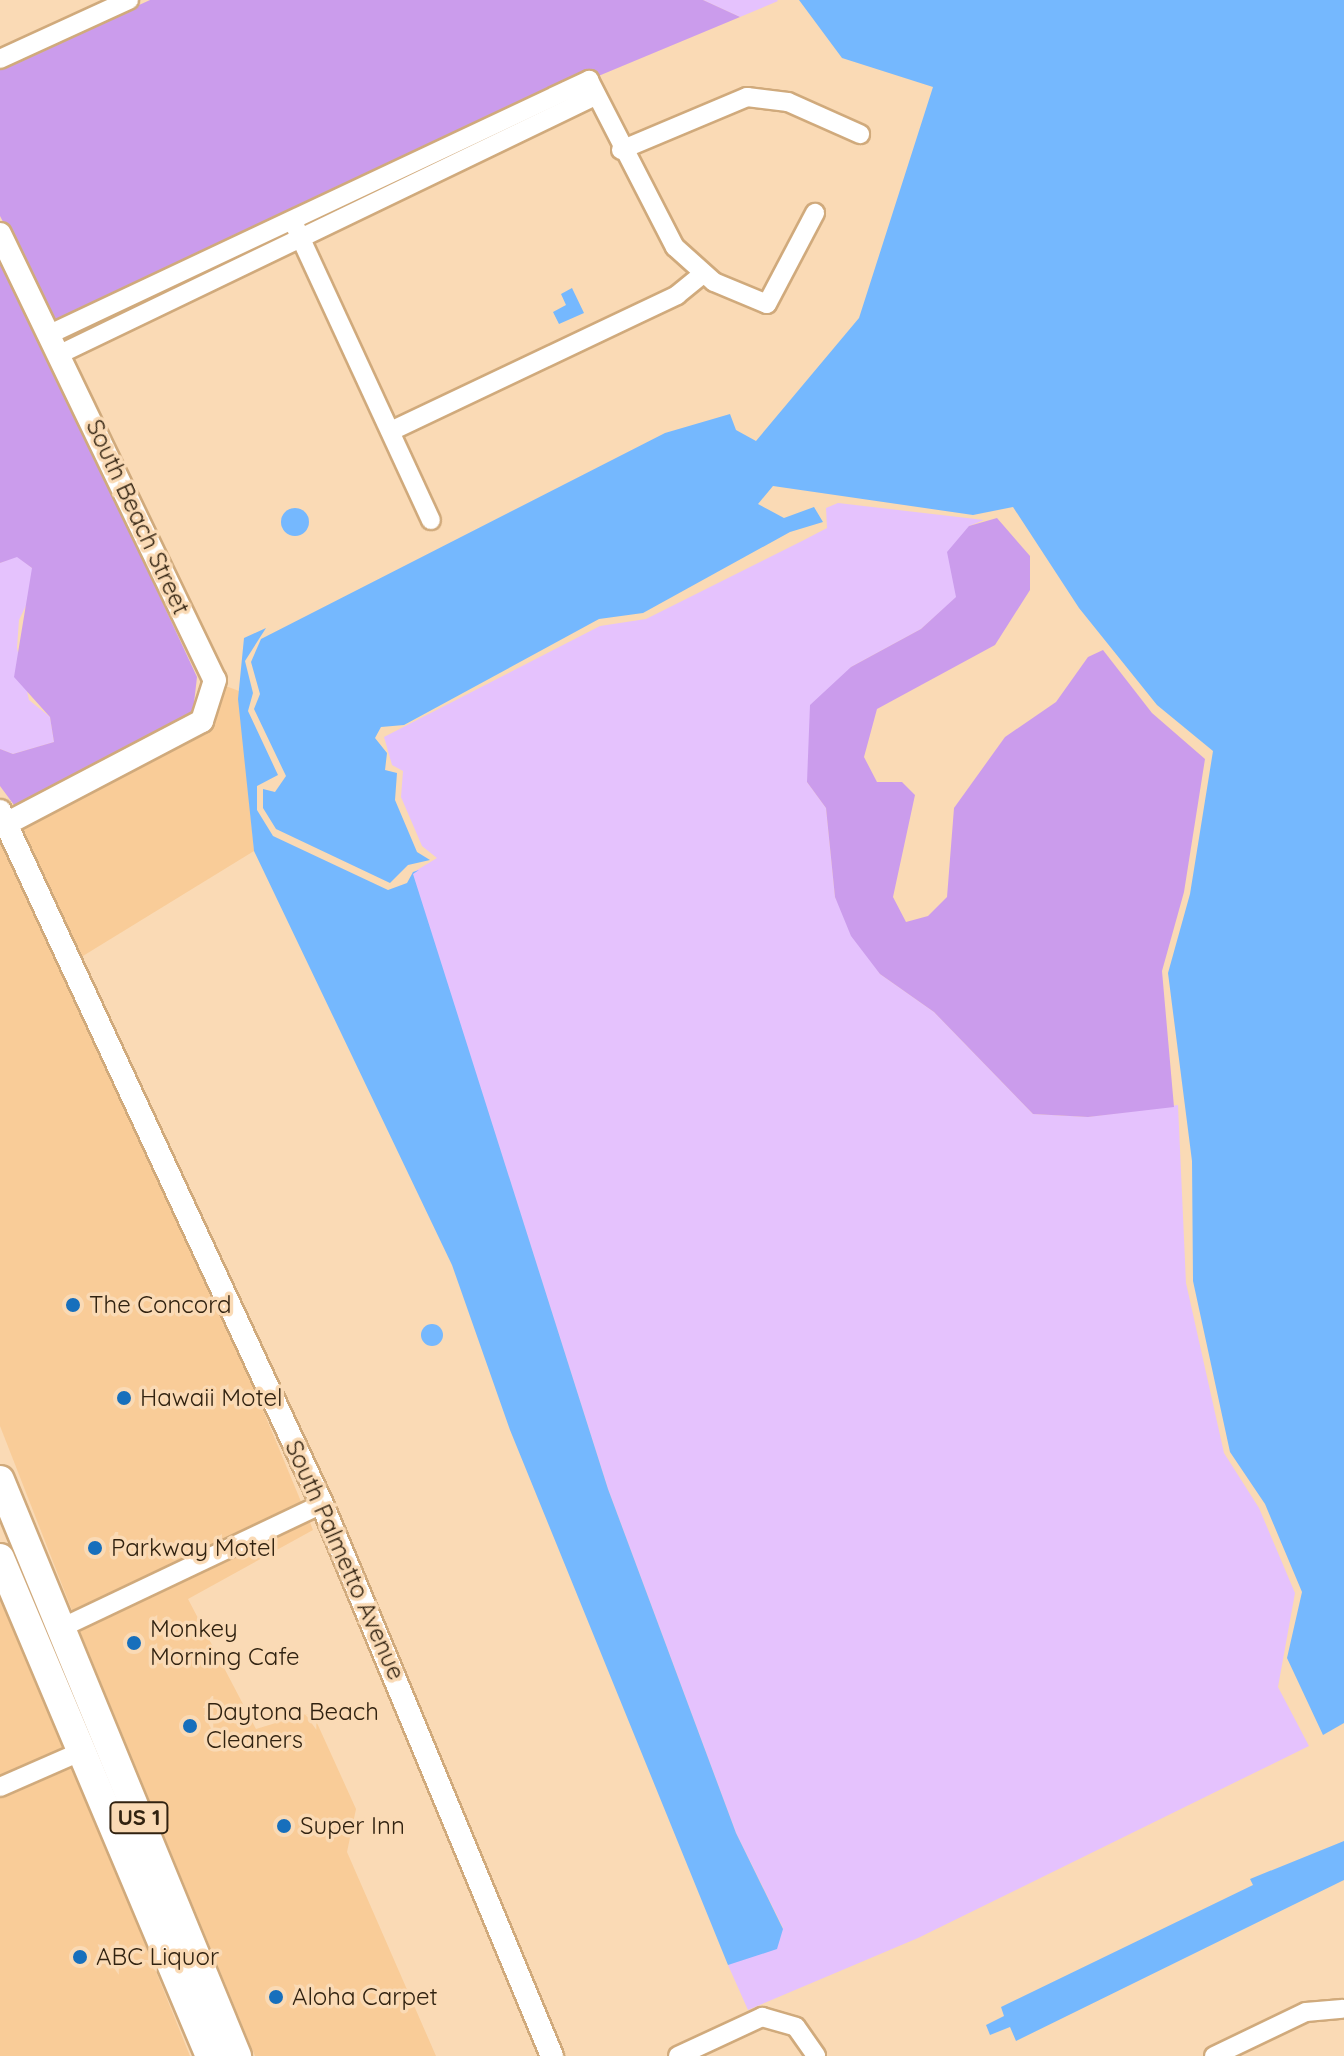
<!DOCTYPE html>
<html>
<head>
<meta charset="utf-8">
<style>
	body { margin:0 }
	#map { position:relative; width:1344px; height:2056px; overflow:hidden; background:#fadab5; font-family:Quicksand,sans-serif }
	div>[style] { position:absolute }
	[style*='--x'] { left:calc(var(--x)*1px); top:calc(var(--y)*1px); width:calc(var(--w)*1px); rotate:calc(var(--a)*1deg) }
	.built>* { inset:0; background:#f9cc98 }
	.green>* { inset:0; background:#e5c2fd }
	.forest>* { inset:0; background:#cb9cec }
	.water>* { inset:0; background:#75b8fe }
	.round { border-radius:50% }
	.roads { filter:drop-shadow(2px 0 #d0aa7c) drop-shadow(-2px 0 #d0aa7c) drop-shadow(0 2px #d0aa7c) drop-shadow(0 -2px #d0aa7c) }
	.minor>* { height:18px; margin:-9px; padding:0 9px; transform-origin:9px; border-radius:9px; background:#fff }
	.tertiary>* { height:22px; margin:-11px; padding:0 11px; transform-origin:11px; border-radius:11px; background:#fff }
	.primary>* { height:28px; margin:-14px; padding:0 14px; transform-origin:14px; border-radius:14px; background:#fff }
	.dots>* { width:22px; height:22px; translate:-50% -50%; box-sizing:border-box; border:4px solid #fadab5; border-radius:50% }
	span { translate:-50% -50%; white-space:nowrap; text-align:center; line-height:1.15; -webkit-text-stroke:7px #fadab5; paint-order:stroke }
	.shield-label span { padding:2px 6px; background:#fadab5; border:2px solid; border-radius:6px; -webkit-text-stroke-width:0 }
	.shield-label { font-size:22px; color:#312210; font-weight:700 }
	.street-label { font-size:24px; color:#312210 }
	.poi-label { font-size:24px; color:#312210 }
	.left { translate:0 -50%; text-align:left }
</style>
</head>
<body>
<div id="map">
	<div class="built">
		<div style="clip-path:polygon(223px 685px,239px 691px,254px 851px,78px 959px,17px 828px,205px 728px)"></div>
		<div style="clip-path:polygon(0 837px,203px 1266px,302px 1504px,73px 1613px,0 1426px)"></div>
		<div style="clip-path:polygon(309px 1520px,313px 1530px,188px 1599px,256px 1729px,312px 1712px,356px 1809px,347px 1852px,436px 2056px,255px 2056px,79px 1629px)"></div>
		<div style="clip-path:polygon(0 1586px,66px 1749px,0 1778px)"></div>
		<div style="clip-path:polygon(73px 1765px,190px 2056px,0 2056px,0 1797px)"></div>
	</div>
	<div class="green">
		<div style="clip-path:polygon(703px 0,777px 0,778px 1px,740px 17px)"></div>
		<div style="clip-path:polygon(838px 503px,984px 520px,969px 526px,957px 597px,921px 629px,851px 667px,807px 782px,826px 808px,835px 897px,880px 974px,934px 1012px,1033px 1114px,1088px 1117px,1178px 1105px,1186px 1283px,1224px 1453px,1259px 1508px,1295px 1593px,1278px 1687px,1309px 1746px,918px 1938px,748px 2010px,728px 1965px,783px 1928px,736px 1833px,608px 1489px,412px 873px,437px 858px,422px 846px,401px 797px,403px 771px,392px 765px,384px 737px,600px 626px,646px 619px,804px 540px,827px 528px,826px 508px)"></div>
		<div style="clip-path:polygon(17px 556px,32px 568px,33px 591px,19px 620px,17px 648px,29px 700px,50px 717px,54px 742px,13px 754px,0 749px,0 563px)"></div>
	</div>
	<div class="forest">
		<div style="clip-path:polygon(150px 0,703px 0,740px 17px,596px 77px,592px 69px,55px 322px,0 216px,0 69px)"></div>
		<div style="clip-path:polygon(0 251px,197px 677px,193px 712px,17px 809px,0 786px,0 749px,13px 754px,54px 742px,50px 717px,14px 677px,32px 568px,17px 557px,0 563px)"></div>
		<div style="clip-path:polygon(997px 518px,1030px 556px,1030px 590px,995px 645px,877px 709px,864px 757px,877px 782px,902px 782px,915px 795px,893px 897px,906px 922px,928px 916px,947px 897px,954px 808px,1005px 737px,1056px 702px,1088px 657px,1103px 650px,1152px 713px,1205px 759px,1184px 892px,1162px 971px,1174px 1107px,1088px 1117px,1033px 1114px,934px 1012px,880px 974px,851px 936px,835px 897px,826px 808px,807px 782px,810px 705px,851px 667px,921px 629px,956px 597px,947px 552px,969px 526px)"></div>
	</div>
	<div class="water">
		<div style="clip-path:polygon(799px 0,1344px 0,1344px 1723px,1323px 1735px,1287px 1658px,1302px 1592px,1265px 1504px,1230px 1452px,1193px 1281px,1192px 1161px,1168px 973px,1190px 894px,1213px 751px,1157px 705px,1079px 608px,1013px 507px,973px 515px,773px 486px,758px 504px,784px 518px,814px 507px,823px 522px,790px 532px,643px 613px,599px 619px,404px 725px,381px 727px,375px 738px,387px 753px,385px 770px,397px 773px,395px 800px,417px 852px,430px 860px,408px 865px,390px 883px,276px 829px,263px 808px,263px 789px,275px 792px,286px 776px,254px 709px,260px 694px,251px 662px,261px 639px,665px 433px,730px 414px,736px 430px,756px 441px,859px 318px,933px 87px,842px 58px)"></div>
		<div style="clip-path:polygon(572px 288px,584px 313px,559px 324px,553px 312px,566px 305px,561px 294px)"></div>
		<div class="round" style="left:281px;top:508px;width:28px;height:28px"></div>
		<div style="clip-path:polygon(266px 628px,245px 661px,253px 693px,248px 711px,278px 775px,257px 786px,257px 810px,273px 836px,388px 890px,407px 883px,413px 872px,419px 870px,413px 874px,608px 1489px,736px 1833px,783px 1929px,777px 1949px,728px 1965px,510px 1430px,452px 1265px,254px 851px,238px 699px,244px 638px)"></div>
		<div class="round" style="left:421px;top:1324px;width:22px;height:22px"></div>
		<div style="clip-path:polygon(1344px 1841px,1344px 1880px,1016px 2041px,1010px 2027px,990px 2035px,986px 2025px,1004px 2016px,1001px 2007px,1253px 1885px,1250px 1879px)"></div>
	</div>
	<div class="roads">
		<div class="minor">
			<div style="--x:0;--y:59;--w:142;--a:-24.6"></div>
			<div style="--x:621;--y:150;--w:137;--a:-22.8"></div>
			<div style="--x:747;--y:97;--w:41;--a:7"></div>
			<div style="--x:788;--y:102;--w:79;--a:24"></div>
			<div style="--x:295;--y:226;--w:324;--a:65.2"></div>
			<div style="--x:52;--y:333;--w:594;--a:-25.23"></div>
			<div style="--x:589;--y:80;--w:188;--a:62.8"></div>
			<div style="--x:675;--y:247;--w:52;--a:41.9"></div>
			<div style="--x:714;--y:282;--w:57;--a:22.5"></div>
			<div style="--x:767;--y:304;--w:103;--a:-62.2"></div>
			<div style="--x:62;--y:353;--w:592;--a:-25.74"></div>
			<div style="--x:391;--y:431;--w:317;--a:-25.4"></div>
			<div style="--x:677;--y:295;--w:32;--a:-39"></div>
			<div style="--x:61;--y:1628;--w:289;--a:-25.4"></div>
			<div style="--x:0;--y:1787;--w:87;--a:-23.6"></div>
			<div style="--x:678;--y:2056;--w:93;--a:-24.9"></div>
			<div style="--x:762;--y:2017;--w:35;--a:16"></div>
			<div style="--x:796;--y:2027;--w:35;--a:55"></div>
			<div style="--x:1214;--y:2056;--w:102;--a:-25.6"></div>
			<div style="--x:1306;--y:2012;--w:36;--a:-5"></div>
		</div>
		<div class="tertiary">
			<div style="--x:0;--y:234;--w:495;--a:64.3"></div>
			<div style="--x:215;--y:680;--w:43;--a:107.6"></div>
			<div style="--x:202;--y:721;--w:228;--a:152.3"></div>
			<div style="--x:0;--y:811;--w:764;--a:65.08"></div>
			<div style="--x:322;--y:1504;--w:598;--a:67.38"></div>
		</div>
		<div class="primary">
			<div style="--x:0;--y:1480;--w:623;--a:67.63"></div>
			<div style="--x:0;--y:1558;--w:540;--a:67.14"></div>
		</div>
	</div>
	<div class="dots">
		<div style="left:73px;top:1305px;background:#176fbc"></div>
		<div style="left:124px;top:1398px;background:#176fbc"></div>
		<div style="left:95px;top:1548px;background:#176fbc"></div>
		<div style="left:134px;top:1643px;background:#176fbc"></div>
		<div style="left:190px;top:1726px;background:#176fbc"></div>
		<div style="left:284px;top:1826px;background:#176fbc"></div>
		<div style="left:80px;top:1957px;background:#176fbc"></div>
		<div style="left:276px;top:1997px;background:#176fbc"></div>
	</div>
	<div class="shield-label">
		<span style="left:139px;top:1818px">US 1</span>
	</div>
	<div class="street-label">
		<span style="left:138px;top:517px;rotate:65deg">South Beach Street</span>
		<span style="left:345px;top:1560px;rotate:66deg">South Palmetto Avenue</span>
	</div>
	<div class="poi-label">
		<span class="left" style="left:89px;top:1305px">The Concord</span>
		<span class="left" style="left:140px;top:1398px">Hawaii Motel</span>
		<span class="left" style="left:111px;top:1548px">Parkway Motel</span>
		<span class="left" style="left:150px;top:1643px">Monkey<br>Morning Cafe</span>
		<span class="left" style="left:206px;top:1726px">Daytona Beach<br>Cleaners</span>
		<span class="left" style="left:300px;top:1826px">Super Inn</span>
		<span class="left" style="left:96px;top:1957px">ABC Liquor</span>
		<span class="left" style="left:292px;top:1997px">Aloha Carpet</span>
	</div>
</div>
</body>
</html>
